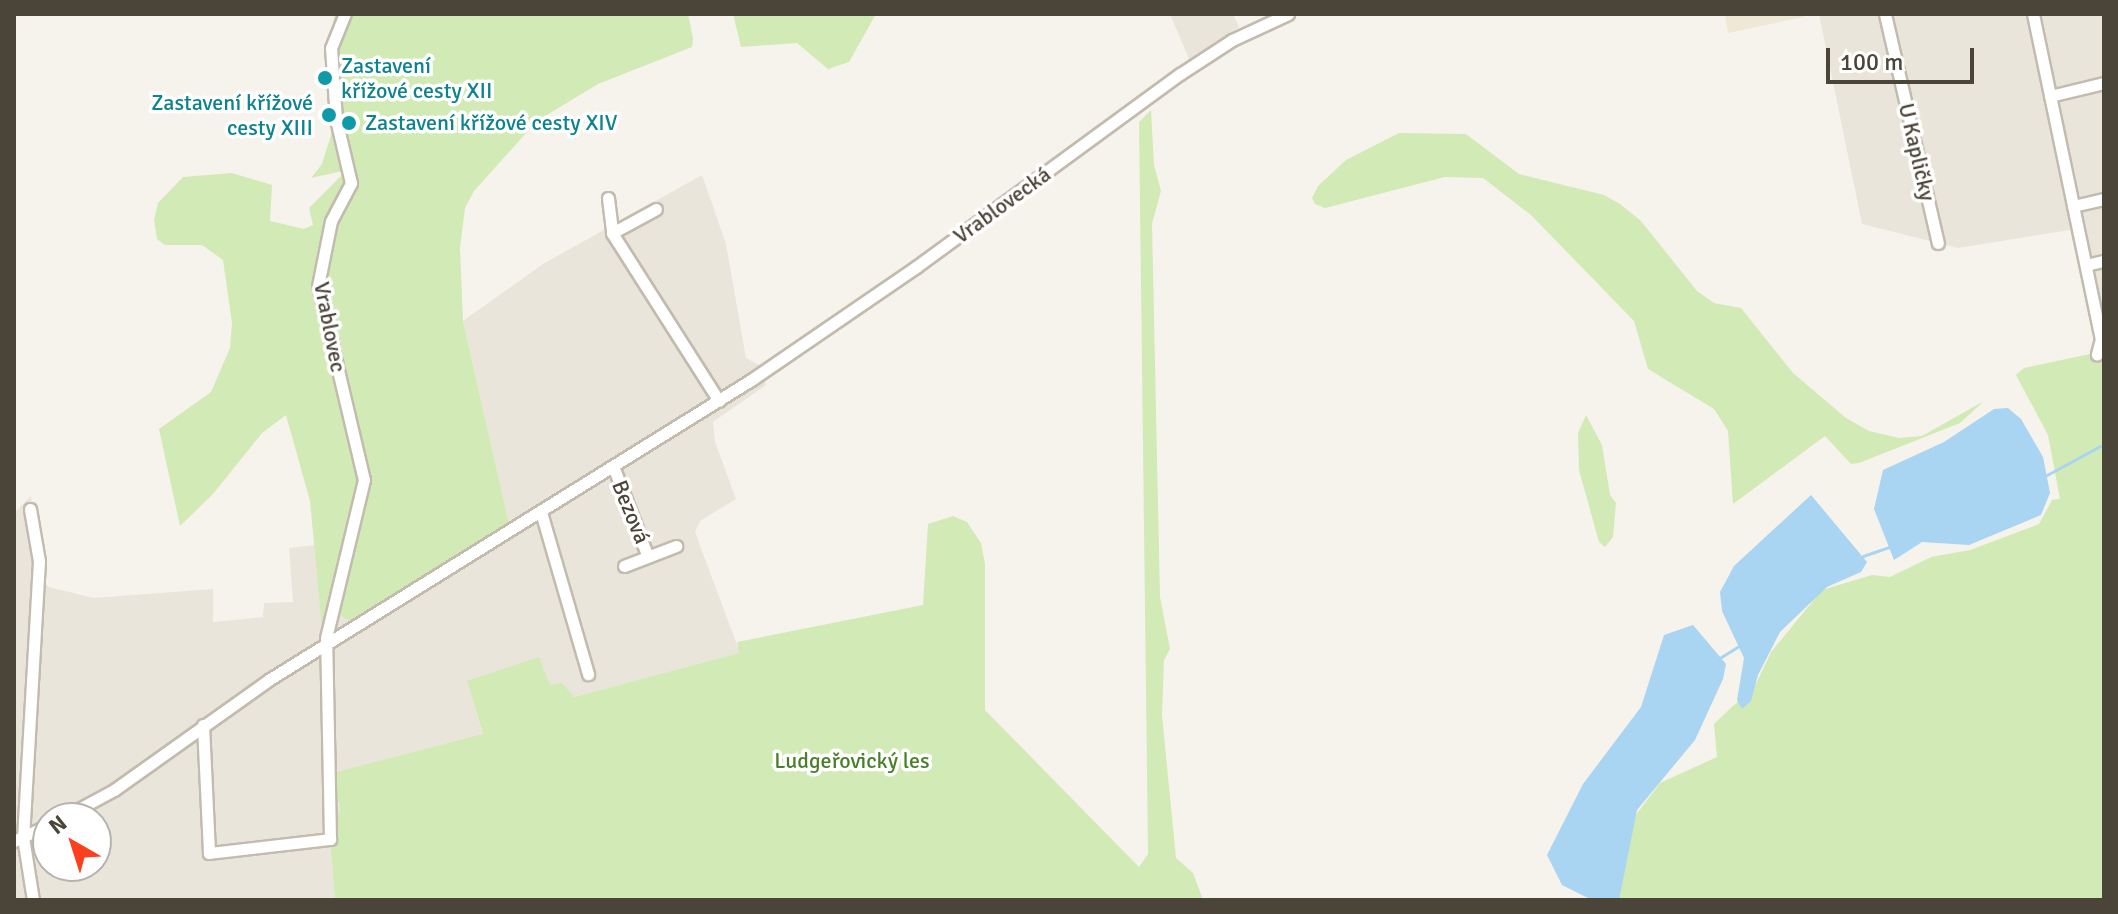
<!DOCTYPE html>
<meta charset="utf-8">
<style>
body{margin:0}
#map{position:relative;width:2118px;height:914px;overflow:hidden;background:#f6f3ec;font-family:Signika,sans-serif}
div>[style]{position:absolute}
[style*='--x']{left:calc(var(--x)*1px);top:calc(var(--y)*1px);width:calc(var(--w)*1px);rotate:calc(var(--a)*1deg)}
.residential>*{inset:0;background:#eae5da}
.education>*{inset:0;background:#efe8d6}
.green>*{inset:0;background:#d2eab5}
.water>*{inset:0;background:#a9d4f2}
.stream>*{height:3px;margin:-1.5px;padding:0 1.5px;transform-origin:1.5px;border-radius:1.5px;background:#a9d4f2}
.roads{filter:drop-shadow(2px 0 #c2bbae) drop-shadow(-2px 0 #c2bbae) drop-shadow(0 2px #c2bbae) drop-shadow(0 -2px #c2bbae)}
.street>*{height:11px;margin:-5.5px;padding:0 5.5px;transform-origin:5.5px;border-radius:5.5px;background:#fff}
.dots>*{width:22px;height:22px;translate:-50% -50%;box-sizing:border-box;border:4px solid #fff;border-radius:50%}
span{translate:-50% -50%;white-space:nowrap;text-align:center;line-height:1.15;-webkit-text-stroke:7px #fff;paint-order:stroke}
.culture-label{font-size:22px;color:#0d838f}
.left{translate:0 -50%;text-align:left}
.right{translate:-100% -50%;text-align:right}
.street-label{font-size:22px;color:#4b4439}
.park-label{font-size:22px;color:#4a7f2a}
.frame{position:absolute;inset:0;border:16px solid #4b4439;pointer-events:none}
.north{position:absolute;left:32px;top:802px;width:80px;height:80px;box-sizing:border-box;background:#fff;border:2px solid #b7b4b0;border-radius:50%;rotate:321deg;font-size:22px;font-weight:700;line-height:32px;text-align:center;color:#4b4439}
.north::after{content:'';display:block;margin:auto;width:28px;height:36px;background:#fc3f1d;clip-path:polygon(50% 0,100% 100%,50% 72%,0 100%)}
.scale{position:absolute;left:1826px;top:48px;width:148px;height:36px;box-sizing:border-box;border:4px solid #4b4439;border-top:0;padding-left:10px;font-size:24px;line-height:28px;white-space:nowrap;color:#4b4439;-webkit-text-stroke:6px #fff;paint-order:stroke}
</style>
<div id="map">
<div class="residential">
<i style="clip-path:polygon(1170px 14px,1233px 14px,1239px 27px,1189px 59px)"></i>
<i style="clip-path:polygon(1819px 14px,2104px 14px,2104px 351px,2098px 353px,2070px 230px,1958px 248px,1862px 224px)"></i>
<i style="clip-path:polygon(evenodd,702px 175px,726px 244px,746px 358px,759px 365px,766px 385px,713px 422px,715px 442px,736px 499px,700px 521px,695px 532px,740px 653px,574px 697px,550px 686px,467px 681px,483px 735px,433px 748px,337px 802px,340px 810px,330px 839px,335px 900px,14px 900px,14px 513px,31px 496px,43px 582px,49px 587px,94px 598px,213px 589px,213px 622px,263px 617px,264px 603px,293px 602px,289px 548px,316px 545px,323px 634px,330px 610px,509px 524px,463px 321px,543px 264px,702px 175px,48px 818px,96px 818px,96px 866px,48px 866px,48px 818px)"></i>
</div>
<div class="education">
<i style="clip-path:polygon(1725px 14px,1804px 14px,1804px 17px,1728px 33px)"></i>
</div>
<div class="green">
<i style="clip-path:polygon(335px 14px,688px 14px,693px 38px,692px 47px,598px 84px,537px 121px,474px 191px,465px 208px,460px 248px,463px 321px,509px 524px,351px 621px,330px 610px,323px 638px,310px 501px,286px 415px,262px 433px,213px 494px,180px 526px,159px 429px,211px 392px,230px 348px,232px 323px,223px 260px,202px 245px,165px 245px,157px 239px,154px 220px,158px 203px,183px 177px,232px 173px,272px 185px,270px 221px,304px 229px,313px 225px,309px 208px,347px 170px,311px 178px,322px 164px,332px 132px,326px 52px)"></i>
<i style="clip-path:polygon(733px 14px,876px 14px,849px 62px,828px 69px,797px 43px,741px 47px)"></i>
<i style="clip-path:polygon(1151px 110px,1154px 165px,1161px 191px,1152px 224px,1160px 597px,1170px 649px,1164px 660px,1162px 715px,1176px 858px,1193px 873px,1203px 900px,335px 900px,330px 839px,340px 810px,333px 773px,483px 734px,467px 681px,539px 657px,550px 685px,562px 683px,574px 697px,739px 653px,737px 642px,923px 605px,928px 524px,953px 516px,967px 522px,981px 543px,985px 564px,985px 710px,1139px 867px,1148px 854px,1139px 122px)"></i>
<i style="clip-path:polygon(1399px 133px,1466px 134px,1519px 174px,1604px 195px,1620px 204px,1641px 221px,1697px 291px,1714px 303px,1741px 308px,1793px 373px,1846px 418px,1869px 431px,1899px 438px,1922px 436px,1984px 401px,1960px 423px,1859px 463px,1851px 464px,1825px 436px,1733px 504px,1728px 431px,1714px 409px,1648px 369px,1634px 321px,1531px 215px,1483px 178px,1445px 177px,1325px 208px,1315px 204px,1312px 198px,1318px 186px,1346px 160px)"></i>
<i style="clip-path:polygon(2104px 351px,2104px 900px,1616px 900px,1635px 816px,1660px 783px,1717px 757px,1714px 724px,1756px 684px,1771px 652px,1822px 590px,1872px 575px,1890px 577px,1931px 557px,1970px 550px,2039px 524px,2052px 500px,2060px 499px,2048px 435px,2016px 375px,2024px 368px)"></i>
<i style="clip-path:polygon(1586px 415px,1602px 445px,1610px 495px,1616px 503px,1613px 537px,1605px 547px,1599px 542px,1579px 470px,1578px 433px)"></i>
</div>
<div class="water">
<i style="clip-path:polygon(2008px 408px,2021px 419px,2043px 457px,2050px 493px,2041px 515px,1969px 545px,1922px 542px,1894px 560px,1874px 509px,1883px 470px,1944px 442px,1994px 409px)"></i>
<i style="clip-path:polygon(1811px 495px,1867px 562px,1861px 572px,1827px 587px,1780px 632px,1758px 675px,1751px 701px,1742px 709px,1737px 700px,1744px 658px,1722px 611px,1720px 592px,1734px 566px)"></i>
<i style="clip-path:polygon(1693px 625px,1726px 664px,1723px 679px,1695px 740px,1637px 810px,1619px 900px,1592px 900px,1562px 885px,1547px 855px,1583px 784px,1641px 707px,1664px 635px)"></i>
</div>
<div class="stream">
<i style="--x:2045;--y:476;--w:67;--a:-28.5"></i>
<i style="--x:1863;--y:556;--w:28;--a:-19"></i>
<i style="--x:1718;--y:659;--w:28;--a:-32"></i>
</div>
<div class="roads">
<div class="street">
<i style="--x:1885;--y:14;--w:235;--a:77"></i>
<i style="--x:2033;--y:14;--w:332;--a:78.2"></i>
<i style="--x:2101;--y:339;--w:16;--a:105"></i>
<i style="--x:2050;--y:96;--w:56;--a:-13.5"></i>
<i style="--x:608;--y:198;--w:35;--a:83"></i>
<i style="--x:612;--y:233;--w:199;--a:57.5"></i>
<i style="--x:2073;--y:206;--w:32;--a:-13"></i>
<i style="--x:612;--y:233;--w:50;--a:-28.6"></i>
<i style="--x:2086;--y:265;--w:18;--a:-13"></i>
<i style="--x:613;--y:466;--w:97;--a:69"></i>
<i style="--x:30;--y:509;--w:53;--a:80.2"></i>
<i style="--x:39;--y:561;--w:276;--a:93.3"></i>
<i style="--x:23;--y:837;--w:64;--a:81"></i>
<i style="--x:541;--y:512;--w:169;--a:73.8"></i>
<i style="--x:624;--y:566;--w:56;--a:-21"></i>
<i style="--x:203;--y:725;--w:128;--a:87.3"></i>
<i style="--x:209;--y:853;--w:122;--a:-6.6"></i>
<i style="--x:330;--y:839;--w:201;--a:-91.1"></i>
<i style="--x:326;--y:638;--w:163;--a:-76.5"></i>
<i style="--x:364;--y:480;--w:199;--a:-103.3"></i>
<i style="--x:318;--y:286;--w:66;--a:-78.7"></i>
<i style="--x:331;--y:221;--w:43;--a:-62.2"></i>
<i style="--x:351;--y:183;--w:66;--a:-103.2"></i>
<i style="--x:336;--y:119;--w:71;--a:-94"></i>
<i style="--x:331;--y:48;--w:37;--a:-68"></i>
<i style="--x:62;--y:818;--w:59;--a:-28.3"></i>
<i style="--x:114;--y:790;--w:191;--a:-35.4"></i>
<i style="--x:270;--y:679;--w:566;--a:-31.87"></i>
<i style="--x:751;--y:380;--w:200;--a:-34.4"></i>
<i style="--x:916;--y:267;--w:327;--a:-36.2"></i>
<i style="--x:1180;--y:74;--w:62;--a:-33.2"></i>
<i style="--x:1232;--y:40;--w:62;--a:-24.9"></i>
<i style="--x:14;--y:841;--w:38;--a:-25"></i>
</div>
</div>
<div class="dots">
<i style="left:325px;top:78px;background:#0f9aa8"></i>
<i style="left:329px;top:115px;background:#0f9aa8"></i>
<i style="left:349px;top:123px;background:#0f9aa8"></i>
</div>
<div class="culture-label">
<span class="left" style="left:341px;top:78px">Zastavení<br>křížové cesty XII</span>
<span class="right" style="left:313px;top:115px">Zastavení křížové<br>cesty XIII</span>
<span class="left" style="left:365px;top:123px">Zastavení křížové cesty XIV</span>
</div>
<div class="street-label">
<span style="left:1917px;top:152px;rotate:77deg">U Kapličky</span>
<span style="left:1002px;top:205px;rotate:-36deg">Vrablovecká</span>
<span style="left:330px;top:327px;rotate:79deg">Vrablovec</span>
<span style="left:631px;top:512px;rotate:68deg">Bezová</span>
</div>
<div class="park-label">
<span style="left:852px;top:761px">Ludgeřovický les</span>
</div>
<div class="frame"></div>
<div class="north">N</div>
<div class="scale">100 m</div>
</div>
